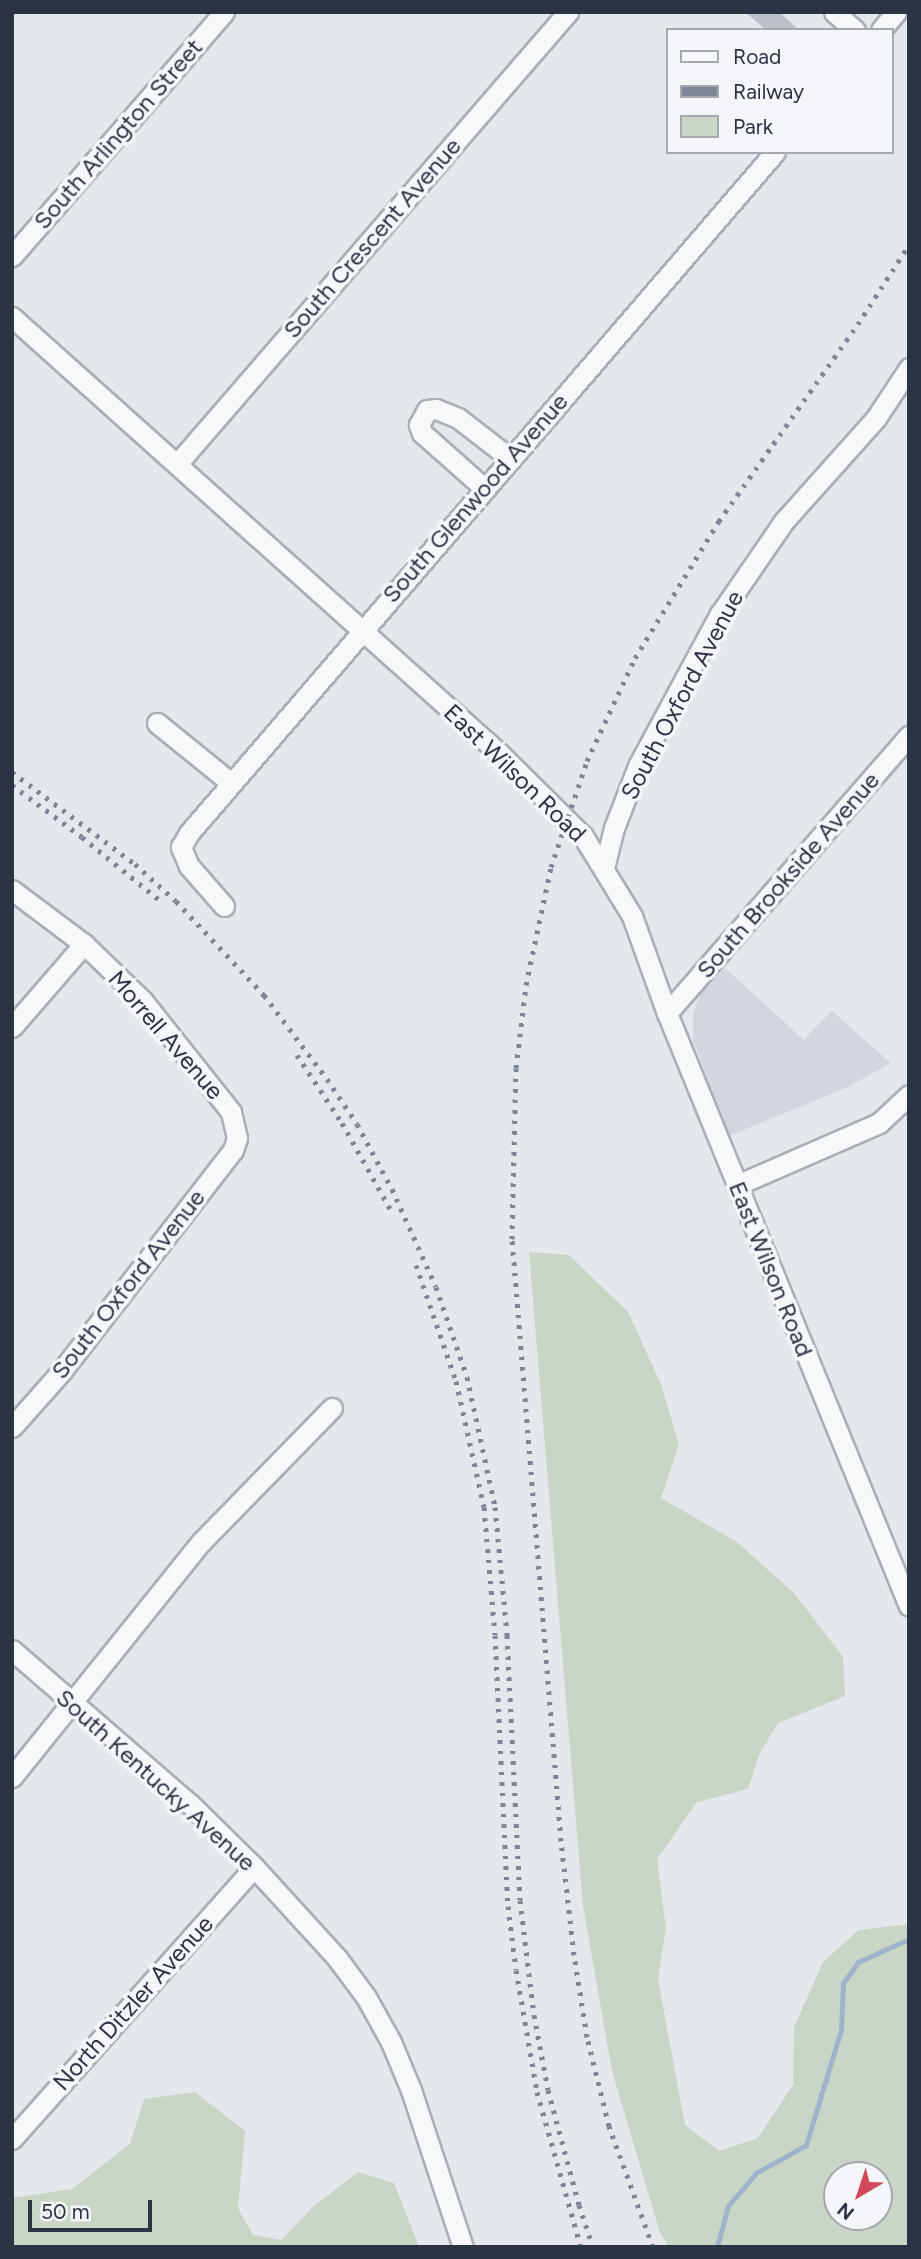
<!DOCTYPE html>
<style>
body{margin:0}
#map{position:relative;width:921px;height:2259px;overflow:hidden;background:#e4e7ec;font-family:Figtree,sans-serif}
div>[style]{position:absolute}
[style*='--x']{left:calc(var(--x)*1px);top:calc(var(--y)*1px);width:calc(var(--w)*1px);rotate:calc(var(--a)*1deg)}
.built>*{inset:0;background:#d2d6de}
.green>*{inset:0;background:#c9d6c5}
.stream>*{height:5px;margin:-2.5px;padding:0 2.5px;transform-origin:2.5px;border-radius:2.5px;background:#9fb4cc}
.building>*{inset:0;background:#bbc0ca}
.roads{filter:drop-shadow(2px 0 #a9aeb7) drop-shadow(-2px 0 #a9aeb7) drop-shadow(0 2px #a9aeb7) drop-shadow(0 -2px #a9aeb7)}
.minor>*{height:19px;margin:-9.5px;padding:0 9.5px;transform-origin:9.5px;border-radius:9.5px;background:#f7f8fa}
.rail>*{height:5px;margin-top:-2.5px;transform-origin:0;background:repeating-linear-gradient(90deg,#7d8696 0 3.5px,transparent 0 10.5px)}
span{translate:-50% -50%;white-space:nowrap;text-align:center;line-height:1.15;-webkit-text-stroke:7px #f4f6f9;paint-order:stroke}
.street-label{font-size:24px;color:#2b3445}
.frame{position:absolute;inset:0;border:14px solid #2b3445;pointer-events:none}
.legend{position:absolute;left:666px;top:28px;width:228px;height:126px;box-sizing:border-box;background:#f4f6f9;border:2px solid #a4a8b1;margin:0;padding:9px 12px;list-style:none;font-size:21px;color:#2b3445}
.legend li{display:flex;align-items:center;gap:14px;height:35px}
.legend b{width:35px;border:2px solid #a4a8b1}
.north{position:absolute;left:823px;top:2161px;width:70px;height:70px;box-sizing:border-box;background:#f4f6f9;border:2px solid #a4a8b1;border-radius:50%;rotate:219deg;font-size:19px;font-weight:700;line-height:28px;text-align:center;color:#2b3445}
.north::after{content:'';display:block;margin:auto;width:24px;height:32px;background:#d1495b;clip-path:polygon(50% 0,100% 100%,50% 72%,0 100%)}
.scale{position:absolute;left:28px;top:2200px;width:124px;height:32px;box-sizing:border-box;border:4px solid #2b3445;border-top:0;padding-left:9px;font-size:21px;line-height:24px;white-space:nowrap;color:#2b3445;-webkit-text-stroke:5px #f4f6f9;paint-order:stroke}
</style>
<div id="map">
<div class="built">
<i style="clip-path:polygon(725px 968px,804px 1040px,832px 1011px,891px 1063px,848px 1087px,729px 1136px,693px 1040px,693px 1014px,701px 993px)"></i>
</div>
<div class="green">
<i style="clip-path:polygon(evenodd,529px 1252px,569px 1255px,628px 1312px,661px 1384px,679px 1445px,661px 1498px,737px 1542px,795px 1594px,843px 1657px,845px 1696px,778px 1723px,759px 1755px,748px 1789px,697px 1802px,657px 1859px,666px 1928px,658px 1980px,685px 2125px,719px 2151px,758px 2138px,793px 2085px,794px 2027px,823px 1962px,859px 1930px,909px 1924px,909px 2247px,669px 2247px,660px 2233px,612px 2071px,583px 1906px,529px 1252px,837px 2175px,879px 2175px,879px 2217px,837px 2217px,837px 2175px)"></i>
<i style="clip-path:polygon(195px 2092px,245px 2131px,238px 2208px,253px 2235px,281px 2240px,314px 2206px,358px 2172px,394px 2183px,419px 2247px,12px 2247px,12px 2198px,72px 2189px,130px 2144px,144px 2099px)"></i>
</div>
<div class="stream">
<i style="--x:717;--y:2247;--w:42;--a:-75"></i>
<i style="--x:728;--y:2206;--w:43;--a:-49.7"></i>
<i style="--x:756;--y:2173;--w:57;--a:-29.2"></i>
<i style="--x:806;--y:2145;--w:120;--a:-73.1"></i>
<i style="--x:841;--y:2030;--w:47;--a:-87.6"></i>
<i style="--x:843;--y:1983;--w:26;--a:-54"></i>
<i style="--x:858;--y:1962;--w:56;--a:-24.3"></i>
</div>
<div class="building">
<i style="clip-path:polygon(745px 12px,779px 12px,799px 30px,766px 30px)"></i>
</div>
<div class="roads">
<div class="minor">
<i style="--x:834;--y:12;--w:28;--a:41"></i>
<i style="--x:881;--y:30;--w:23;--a:-50"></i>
<i style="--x:12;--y:256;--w:323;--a:-49"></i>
<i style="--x:12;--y:317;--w:654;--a:41.84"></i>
<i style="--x:499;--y:753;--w:118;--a:44.7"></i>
<i style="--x:583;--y:836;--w:94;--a:58.5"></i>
<i style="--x:632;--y:916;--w:103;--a:70.2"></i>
<i style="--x:667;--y:1013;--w:640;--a:67.8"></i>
<i style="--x:177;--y:464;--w:598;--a:-49.14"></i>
<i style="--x:484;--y:488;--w:83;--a:-138.4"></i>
<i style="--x:422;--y:433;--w:9;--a:-111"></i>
<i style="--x:419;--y:425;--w:17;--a:-62"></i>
<i style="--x:427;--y:410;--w:9;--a:-6"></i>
<i style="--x:436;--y:409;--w:24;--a:22"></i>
<i style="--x:458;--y:418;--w:66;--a:37.6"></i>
<i style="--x:157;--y:723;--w:95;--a:39"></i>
<i style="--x:604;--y:868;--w:41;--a:-76"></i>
<i style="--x:614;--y:828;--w:66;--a:-68.8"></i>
<i style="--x:638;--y:766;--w:173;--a:-61.7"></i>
<i style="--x:720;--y:614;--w:113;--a:-55.5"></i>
<i style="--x:784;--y:521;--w:138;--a:-48.2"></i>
<i style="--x:876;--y:418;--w:60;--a:-56.6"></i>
<i style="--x:12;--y:890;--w:90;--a:36.9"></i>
<i style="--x:84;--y:944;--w:81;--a:44"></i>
<i style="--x:142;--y:1000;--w:143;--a:51.5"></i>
<i style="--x:231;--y:1112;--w:27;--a:77"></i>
<i style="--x:237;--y:1138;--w:13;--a:108"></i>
<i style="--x:233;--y:1150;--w:282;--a:127.8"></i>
<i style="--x:60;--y:1373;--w:72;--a:131.6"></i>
<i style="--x:224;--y:906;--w:53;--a:-131.2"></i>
<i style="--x:189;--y:866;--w:21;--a:-113"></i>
<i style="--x:181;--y:847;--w:16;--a:-60"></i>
<i style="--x:189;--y:833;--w:898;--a:-49.29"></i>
<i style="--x:667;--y:1013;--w:368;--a:-48.9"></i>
<i style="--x:12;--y:1027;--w:110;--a:-49.1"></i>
<i style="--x:737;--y:1185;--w:155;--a:-23.6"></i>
<i style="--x:879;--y:1123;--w:41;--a:-43"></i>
<i style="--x:12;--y:1650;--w:235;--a:40.9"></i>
<i style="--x:190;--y:1804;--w:90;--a:44.5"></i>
<i style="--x:254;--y:1867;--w:123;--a:47.6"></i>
<i style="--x:337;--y:1958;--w:49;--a:53.4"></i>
<i style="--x:366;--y:1997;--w:51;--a:60.9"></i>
<i style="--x:391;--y:2042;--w:52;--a:67.4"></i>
<i style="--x:411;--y:2090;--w:165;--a:71.7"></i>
<i style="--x:12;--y:1777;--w:303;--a:-51.2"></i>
<i style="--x:202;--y:1541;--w:186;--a:-45.7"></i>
<i style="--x:12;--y:2139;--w:364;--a:-48.3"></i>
</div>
</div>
<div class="rail">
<i style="--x:12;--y:772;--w:154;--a:36.8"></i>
<i style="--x:135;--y:864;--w:55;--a:42.1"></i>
<i style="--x:176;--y:901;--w:129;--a:46.9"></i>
<i style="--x:264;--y:995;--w:105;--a:53.1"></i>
<i style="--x:327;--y:1079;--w:54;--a:56.3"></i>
<i style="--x:357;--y:1124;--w:74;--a:61.7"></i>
<i style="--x:392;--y:1189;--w:107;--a:65.8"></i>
<i style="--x:436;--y:1287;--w:95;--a:71"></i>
<i style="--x:467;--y:1377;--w:133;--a:77.8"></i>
<i style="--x:495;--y:1507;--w:129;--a:84.6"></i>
<i style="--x:507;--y:1635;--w:265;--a:87.2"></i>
<i style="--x:520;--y:1900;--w:116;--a:83.1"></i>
<i style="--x:534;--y:2015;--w:76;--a:79.4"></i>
<i style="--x:548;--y:2090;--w:119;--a:74.9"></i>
<i style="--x:579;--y:2205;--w:44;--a:71.6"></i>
<i style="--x:12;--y:785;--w:87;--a:36.6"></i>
<i style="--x:82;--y:837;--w:104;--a:39.2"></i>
<i style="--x:297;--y:1055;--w:82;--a:56.5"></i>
<i style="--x:342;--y:1123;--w:104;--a:60.7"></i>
<i style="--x:416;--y:1265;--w:123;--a:71"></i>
<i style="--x:456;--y:1381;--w:129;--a:77.5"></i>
<i style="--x:484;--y:1507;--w:128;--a:85.1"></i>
<i style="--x:495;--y:1635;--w:271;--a:87.3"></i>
<i style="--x:508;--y:1906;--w:64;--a:82.9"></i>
<i style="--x:516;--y:1970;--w:124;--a:80.2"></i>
<i style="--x:537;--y:2092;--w:161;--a:74.2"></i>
<i style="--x:653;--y:2247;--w:129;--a:-110"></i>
<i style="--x:609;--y:2126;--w:92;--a:-103.9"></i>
<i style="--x:587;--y:2037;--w:83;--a:-99"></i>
<i style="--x:574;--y:1955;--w:115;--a:-96.5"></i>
<i style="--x:561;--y:1841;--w:604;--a:-94.65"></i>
<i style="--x:512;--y:1239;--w:171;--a:-88.7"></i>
<i style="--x:516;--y:1068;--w:84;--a:-83.1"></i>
<i style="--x:526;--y:985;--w:121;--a:-78"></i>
<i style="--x:551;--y:867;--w:112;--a:-71.2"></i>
<i style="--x:587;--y:761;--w:114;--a:-65"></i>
<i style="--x:635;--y:658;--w:161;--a:-58.5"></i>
<i style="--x:719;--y:521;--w:241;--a:-54.8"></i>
<i style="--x:858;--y:324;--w:94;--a:-57.2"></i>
</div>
<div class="street-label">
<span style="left:118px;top:134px;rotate:-49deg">South Arlington Street</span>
<span style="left:372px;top:238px;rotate:-49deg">South Crescent Avenue</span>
<span style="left:475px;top:498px;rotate:-49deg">South Glenwood Avenue</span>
<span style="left:682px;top:695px;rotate:-62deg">South Oxford Avenue</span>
<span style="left:515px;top:773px;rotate:44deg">East Wilson Road</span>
<span style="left:788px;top:875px;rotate:-49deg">South Brookside Avenue</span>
<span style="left:166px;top:1035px;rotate:49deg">Morrell Avenue</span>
<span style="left:771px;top:1269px;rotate:68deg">East Wilson Road</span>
<span style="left:128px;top:1284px;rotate:-52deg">South Oxford Avenue</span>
<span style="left:156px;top:1780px;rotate:42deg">South Kentucky Avenue</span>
<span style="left:133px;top:2003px;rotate:-48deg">North Ditzler Avenue</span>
</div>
<div class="frame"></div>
<ul class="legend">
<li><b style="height:9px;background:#f7f8fa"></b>Road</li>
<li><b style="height:9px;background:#7d8696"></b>Railway</li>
<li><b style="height:19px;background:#c9d6c5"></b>Park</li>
</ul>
<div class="north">N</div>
<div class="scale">50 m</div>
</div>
